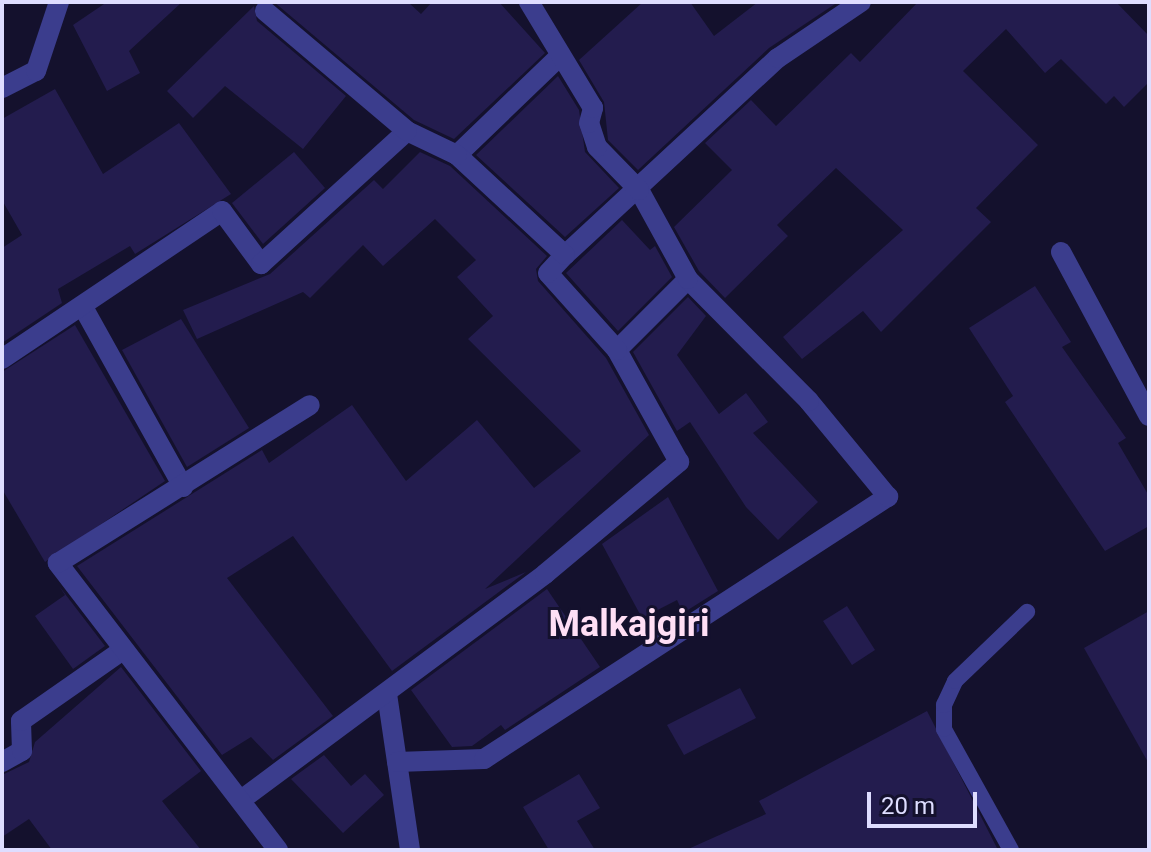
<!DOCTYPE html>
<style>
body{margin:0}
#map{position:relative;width:1151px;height:852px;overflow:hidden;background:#14112d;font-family:Roboto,sans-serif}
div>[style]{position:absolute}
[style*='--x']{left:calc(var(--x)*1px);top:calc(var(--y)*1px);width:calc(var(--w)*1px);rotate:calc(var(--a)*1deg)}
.building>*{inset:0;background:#231c4e}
.service>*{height:16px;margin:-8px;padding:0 8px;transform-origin:8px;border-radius:8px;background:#3b3d8d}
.minor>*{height:20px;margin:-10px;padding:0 10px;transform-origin:10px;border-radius:10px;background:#3b3d8d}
span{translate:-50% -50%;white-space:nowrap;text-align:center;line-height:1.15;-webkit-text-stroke:6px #14112d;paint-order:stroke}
.district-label{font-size:36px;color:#ffdff5;font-weight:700}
.frame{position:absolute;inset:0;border:4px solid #deddff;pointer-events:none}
.scale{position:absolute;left:867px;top:792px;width:110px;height:36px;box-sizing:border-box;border:4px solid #deddff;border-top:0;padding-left:10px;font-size:24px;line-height:28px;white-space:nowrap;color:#deddff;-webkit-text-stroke:6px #14112d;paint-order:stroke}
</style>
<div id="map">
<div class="building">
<i style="clip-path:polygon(107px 2px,182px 2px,129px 51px,140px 73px,107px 91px,73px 25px)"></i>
<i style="clip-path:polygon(274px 2px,408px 2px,421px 14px,432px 2px,499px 2px,545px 53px,454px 139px,414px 120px)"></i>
<i style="clip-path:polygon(643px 2px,690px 2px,714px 36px,758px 2px,838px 2px,769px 48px,638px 170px,608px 140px,604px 102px,579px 60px)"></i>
<i style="clip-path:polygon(918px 2px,1116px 2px,1149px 36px,1149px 82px,1124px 107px,1114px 96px,1106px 104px,1061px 59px,1045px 73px,1006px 29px,963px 71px,1038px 145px,976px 208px,991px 222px,881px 332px,863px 311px,802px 359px,783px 337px,903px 230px,836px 168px,777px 225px,788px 236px,725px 298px,699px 271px,674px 227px,732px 170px,705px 143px,751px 100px,776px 126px,851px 53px,860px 62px)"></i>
<i style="clip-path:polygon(254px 6px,257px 21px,346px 96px,303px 149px,225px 86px,193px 118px,167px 91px)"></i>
<i style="clip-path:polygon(558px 76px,579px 110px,585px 152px,619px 188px,565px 237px,476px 155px)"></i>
<i style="clip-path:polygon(55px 89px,103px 174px,179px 123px,231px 194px,135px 254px,130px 246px,58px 289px,62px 303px,2px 343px,2px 248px,22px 235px,2px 200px,2px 119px)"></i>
<i style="clip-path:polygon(294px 152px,325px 188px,263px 244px,232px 203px)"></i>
<i style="clip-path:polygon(420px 152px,450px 166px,547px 256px,536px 269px,538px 281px,606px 358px,649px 435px,485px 589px,526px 572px,392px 671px,293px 536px,227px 578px,333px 716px,273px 760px,251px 737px,222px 755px,77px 566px,262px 450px,269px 463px,352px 405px,406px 481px,477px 420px,534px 488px,581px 451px,468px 339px,493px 316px,457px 277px,476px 260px,435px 219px,383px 266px,363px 245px,310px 298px,303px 292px,197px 339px,183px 310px,270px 274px,374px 180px,383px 189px)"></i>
<i style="clip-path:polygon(622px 220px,650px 250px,655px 246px,672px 277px,618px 331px,566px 273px)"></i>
<i style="clip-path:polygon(1035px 286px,1071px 342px,1062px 347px,1126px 438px,1118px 443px,1149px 496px,1149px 526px,1105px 551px,1005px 402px,1013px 396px,969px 328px)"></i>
<i style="clip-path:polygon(688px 297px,706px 316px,677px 355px,719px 414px,746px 393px,768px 422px,753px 433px,818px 502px,778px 540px,746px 507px,690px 422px,677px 431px,633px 352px)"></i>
<i style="clip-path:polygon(181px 319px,249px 428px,187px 467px,122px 350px)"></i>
<i style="clip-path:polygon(75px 325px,165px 481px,45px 562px,2px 489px,2px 372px)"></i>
<i style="clip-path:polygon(668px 497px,718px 591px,683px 613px,677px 600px,642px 618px,602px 544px)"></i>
<i style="clip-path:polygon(59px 586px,105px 646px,73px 669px,35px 616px,65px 595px)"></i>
<i style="clip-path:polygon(547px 589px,600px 667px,505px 730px,501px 725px,472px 746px,452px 747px,411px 690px)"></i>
<i style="clip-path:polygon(847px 606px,875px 650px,852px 665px,823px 621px)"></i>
<i style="clip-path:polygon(1149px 611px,1149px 764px,1084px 648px)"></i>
<i style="clip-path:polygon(121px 667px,201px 771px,162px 801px,201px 850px,52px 850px,29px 819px,2px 837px,2px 775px,29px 762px,35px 742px)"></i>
<i style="clip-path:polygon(740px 688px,756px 718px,684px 755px,667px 725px)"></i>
<i style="clip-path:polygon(927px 711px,998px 850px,686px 850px,766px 814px,759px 801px)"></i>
<i style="clip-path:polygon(324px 755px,351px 786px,365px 774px,384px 795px,343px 833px,291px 779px)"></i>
<i style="clip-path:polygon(579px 774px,600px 808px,577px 821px,595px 850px,549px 850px,523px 807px)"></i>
</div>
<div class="service">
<i style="--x:1011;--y:850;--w:138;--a:-119"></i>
<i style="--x:944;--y:729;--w:24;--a:-90"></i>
<i style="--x:944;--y:705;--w:26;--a:-65"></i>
<i style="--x:955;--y:681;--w:100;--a:-43.8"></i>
</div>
<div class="minor">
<i style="--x:2;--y:88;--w:38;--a:-27"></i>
<i style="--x:36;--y:71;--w:73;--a:-71.6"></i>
<i style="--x:457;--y:155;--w:141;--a:-43.9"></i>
<i style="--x:1061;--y:252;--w:186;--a:61.8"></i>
<i style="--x:565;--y:255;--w:290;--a:-42.8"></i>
<i style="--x:778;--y:58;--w:100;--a:-34"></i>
<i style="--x:83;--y:307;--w:206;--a:60.9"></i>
<i style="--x:617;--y:350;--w:100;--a:-45"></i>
<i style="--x:2;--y:359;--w:265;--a:-33.9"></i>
<i style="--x:222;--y:211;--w:66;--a:53.7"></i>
<i style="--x:261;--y:264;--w:197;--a:-42.3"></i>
<i style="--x:387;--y:694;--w:158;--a:81.6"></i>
<i style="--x:2;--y:762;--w:23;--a:-29"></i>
<i style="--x:22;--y:751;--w:30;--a:-92"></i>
<i style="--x:21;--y:721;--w:121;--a:-34.9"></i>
<i style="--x:397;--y:762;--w:87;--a:-2"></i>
<i style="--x:484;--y:759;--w:482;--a:-33"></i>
<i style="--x:888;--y:497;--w:124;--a:-129.5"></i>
<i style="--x:809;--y:401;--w:172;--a:-134.8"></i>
<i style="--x:688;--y:279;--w:102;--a:-118.8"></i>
<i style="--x:639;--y:190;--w:60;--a:-134.3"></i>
<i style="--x:597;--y:147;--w:25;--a:-108"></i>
<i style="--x:589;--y:123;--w:16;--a:-75"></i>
<i style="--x:593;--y:108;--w:124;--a:-121.1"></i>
<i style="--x:241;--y:800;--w:379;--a:-36.6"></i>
<i style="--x:545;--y:574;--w:175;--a:-39.9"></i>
<i style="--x:679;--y:462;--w:128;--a:-119"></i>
<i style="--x:617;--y:350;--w:103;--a:-131.9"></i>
<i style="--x:548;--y:273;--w:25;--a:-47"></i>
<i style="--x:565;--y:255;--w:147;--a:-137.2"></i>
<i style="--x:457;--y:155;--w:55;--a:-154.4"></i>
<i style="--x:407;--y:131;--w:186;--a:-139.8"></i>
<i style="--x:278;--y:850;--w:362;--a:-127.5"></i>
<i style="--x:58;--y:563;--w:297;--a:-32.1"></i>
</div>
<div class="district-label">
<span style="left:629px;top:625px">Malkajgiri</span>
</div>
<div class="frame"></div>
<div class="scale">20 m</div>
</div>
